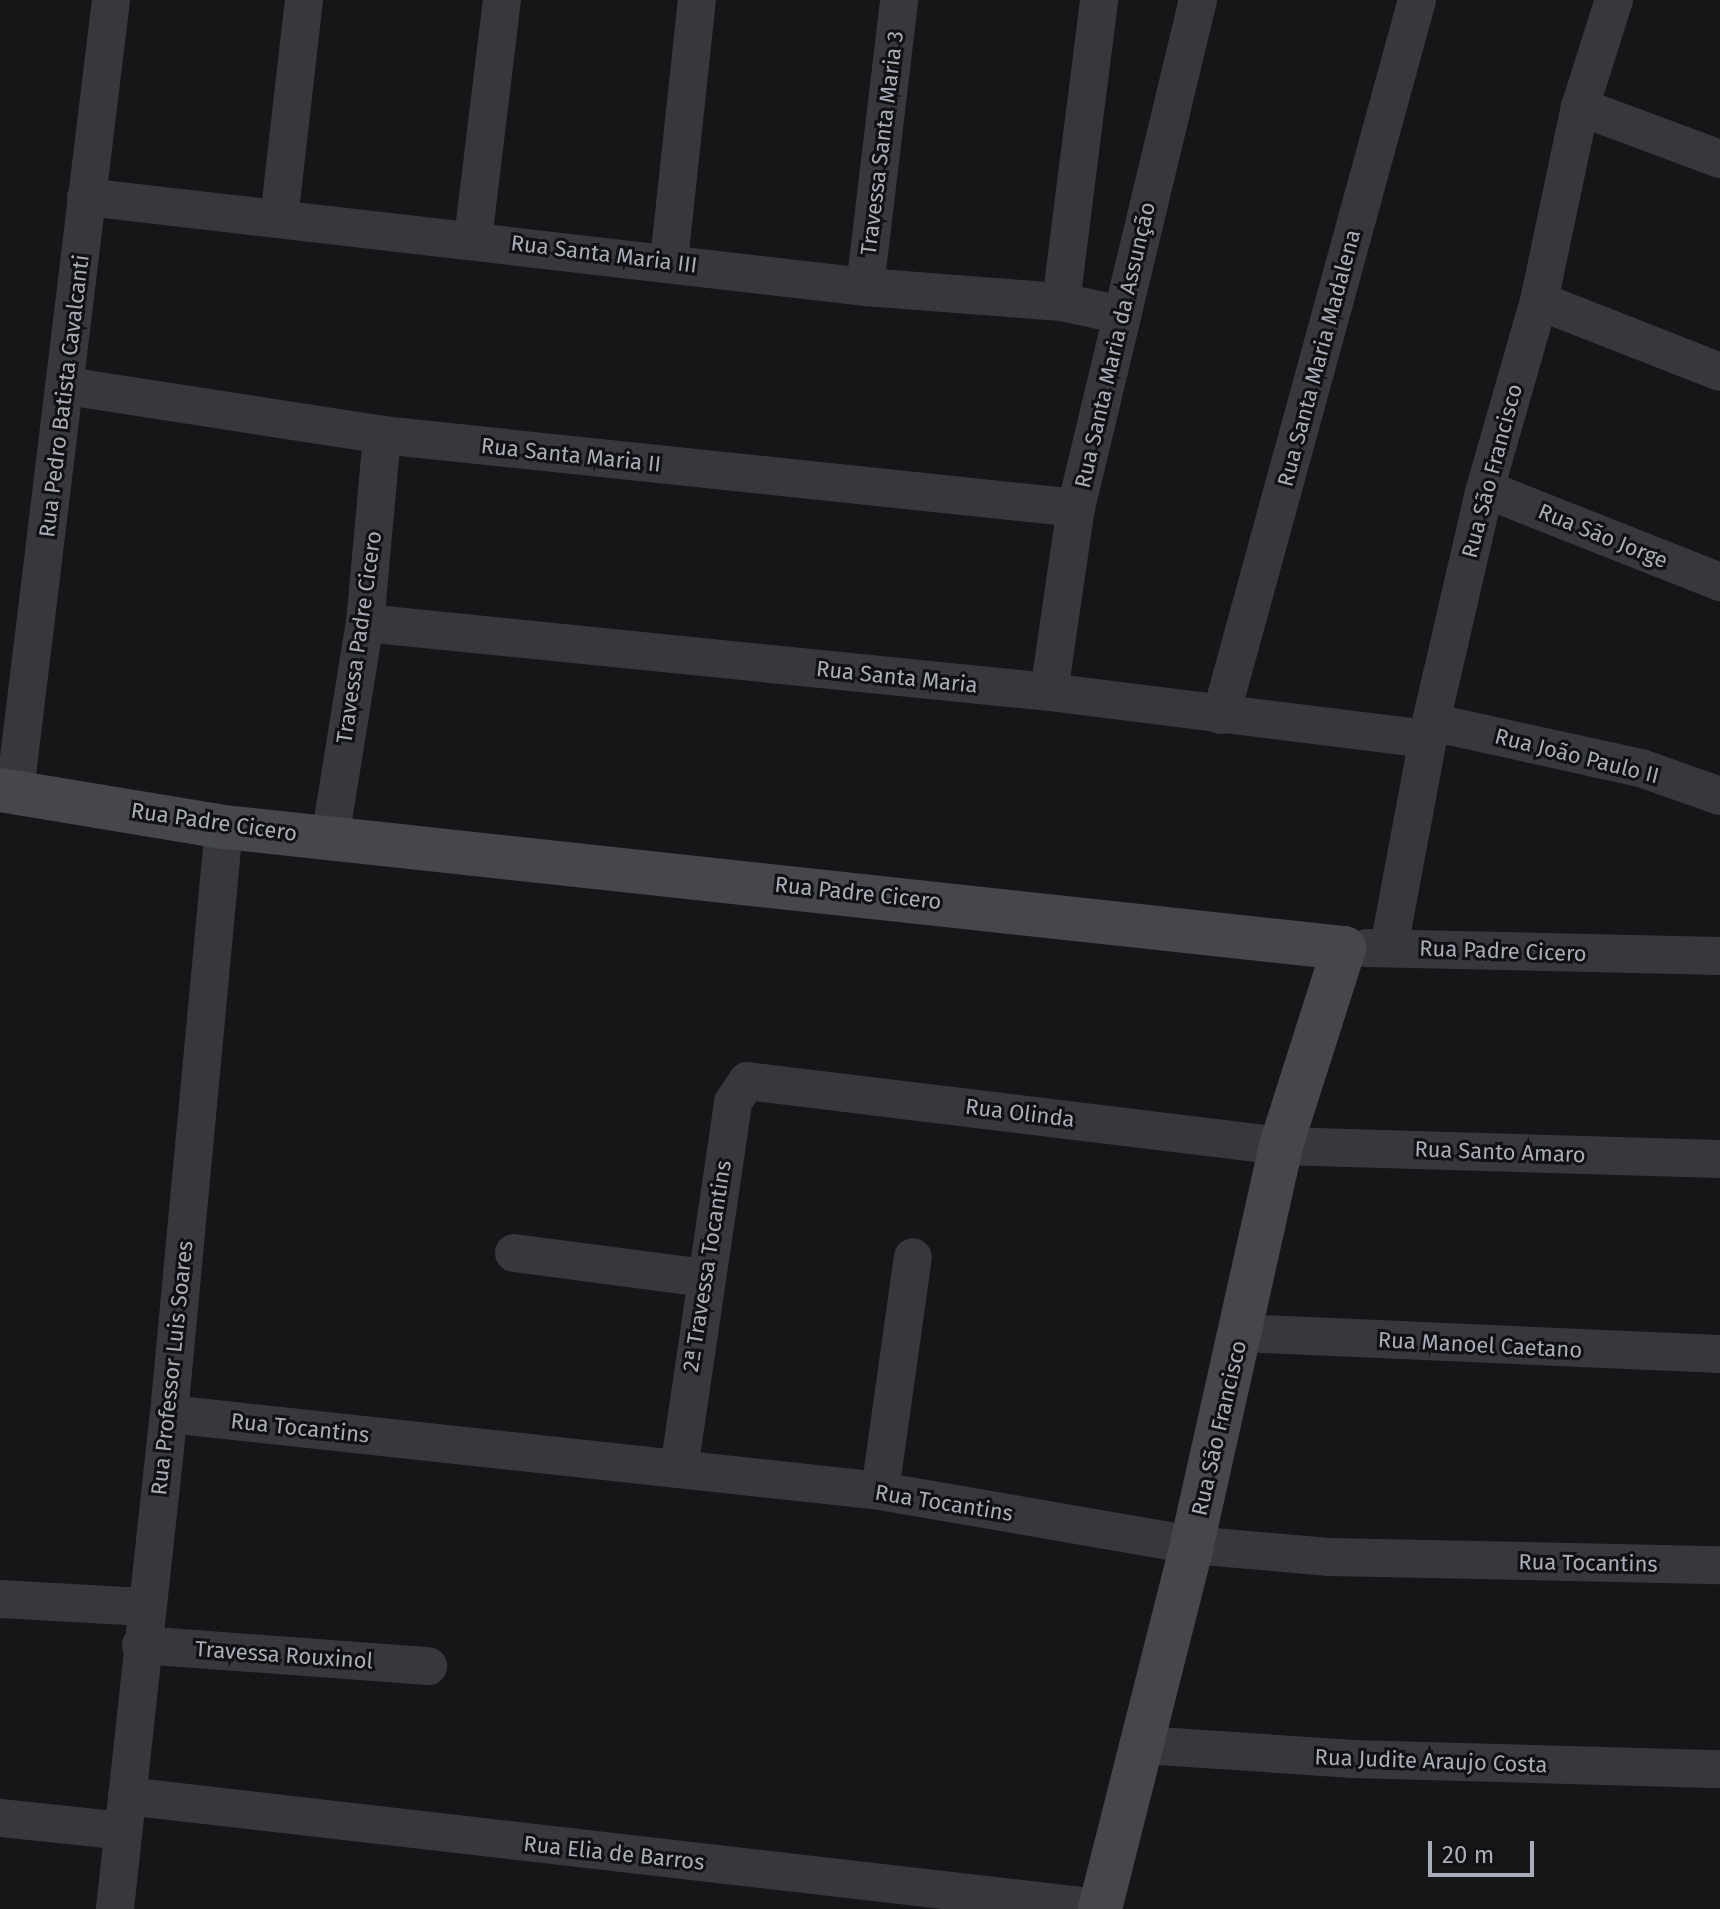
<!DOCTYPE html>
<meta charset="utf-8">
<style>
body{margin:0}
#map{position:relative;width:1720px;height:1909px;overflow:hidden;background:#161618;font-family:"Fira Sans",sans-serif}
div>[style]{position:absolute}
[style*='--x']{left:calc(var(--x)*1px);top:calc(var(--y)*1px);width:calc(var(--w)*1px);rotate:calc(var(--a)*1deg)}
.street>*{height:38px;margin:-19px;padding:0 19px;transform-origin:19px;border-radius:19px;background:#37383d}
.secondary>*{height:44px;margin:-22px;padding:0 22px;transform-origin:22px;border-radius:22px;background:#45474d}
span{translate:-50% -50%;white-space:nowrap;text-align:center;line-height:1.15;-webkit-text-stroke:6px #111113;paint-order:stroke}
.street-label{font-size:22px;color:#a8adb8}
.scale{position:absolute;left:1428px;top:1841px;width:106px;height:36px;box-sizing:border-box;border:4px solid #a8adb8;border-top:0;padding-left:10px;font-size:24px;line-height:28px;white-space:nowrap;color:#a8adb8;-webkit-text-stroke:6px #111113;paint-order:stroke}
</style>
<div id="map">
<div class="street">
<i style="--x:1580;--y:107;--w:149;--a:20.4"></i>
<i style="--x:86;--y:197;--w:784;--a:6.59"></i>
<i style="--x:865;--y:287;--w:197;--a:4.4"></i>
<i style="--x:1061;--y:302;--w:62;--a:12"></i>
<i style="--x:279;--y:219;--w:220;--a:-83.5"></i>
<i style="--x:473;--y:239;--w:241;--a:-83.1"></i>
<i style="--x:669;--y:261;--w:262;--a:-83.9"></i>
<i style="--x:865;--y:287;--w:289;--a:-83.2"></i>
<i style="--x:1539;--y:301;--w:194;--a:21.4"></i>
<i style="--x:1061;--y:302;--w:304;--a:-82.8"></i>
<i style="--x:67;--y:386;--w:319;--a:8.8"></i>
<i style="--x:382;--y:435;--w:698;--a:6"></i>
<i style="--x:1485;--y:489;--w:253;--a:21.6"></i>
<i style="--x:365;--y:623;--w:687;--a:5.76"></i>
<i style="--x:1049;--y:692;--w:382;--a:7.1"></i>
<i style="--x:1049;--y:692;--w:186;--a:-81.7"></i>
<i style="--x:1076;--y:508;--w:522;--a:-76.5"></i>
<i style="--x:1221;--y:715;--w:741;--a:-74.67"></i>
<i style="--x:1431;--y:722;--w:215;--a:12.4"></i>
<i style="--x:1641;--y:768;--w:84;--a:19.5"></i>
<i style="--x:15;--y:791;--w:797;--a:-83.08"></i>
<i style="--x:330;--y:838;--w:218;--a:-80.8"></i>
<i style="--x:365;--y:623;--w:189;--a:-84.8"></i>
<i style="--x:1389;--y:947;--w:229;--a:-79.4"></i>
<i style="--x:1431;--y:722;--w:239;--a:-77"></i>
<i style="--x:1485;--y:489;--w:196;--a:-74"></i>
<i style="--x:1539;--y:301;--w:198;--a:-78.1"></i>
<i style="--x:1580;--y:107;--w:112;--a:-72.4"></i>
<i style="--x:1367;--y:948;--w:353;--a:1.3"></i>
<i style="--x:514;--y:1253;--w:193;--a:7.5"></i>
<i style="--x:1240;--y:1333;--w:480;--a:2.5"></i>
<i style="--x:169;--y:1414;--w:715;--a:6.18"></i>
<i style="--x:880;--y:1491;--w:317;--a:9.8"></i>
<i style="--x:1192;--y:1545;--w:139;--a:5"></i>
<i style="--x:1330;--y:1557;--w:390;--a:1.2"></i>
<i style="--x:679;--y:1469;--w:371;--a:-81.6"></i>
<i style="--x:733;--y:1102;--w:25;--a:-56"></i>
<i style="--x:747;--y:1081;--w:538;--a:6.94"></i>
<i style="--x:1281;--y:1146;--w:439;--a:1.7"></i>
<i style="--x:880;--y:1491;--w:236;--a:-82"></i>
<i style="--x:0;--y:1599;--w:144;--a:3.2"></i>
<i style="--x:141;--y:1645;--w:288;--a:4.2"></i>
<i style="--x:1143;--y:1745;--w:210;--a:3.8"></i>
<i style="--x:1353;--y:1759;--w:367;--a:1.6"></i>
<i style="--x:127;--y:1796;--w:979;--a:6.57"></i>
<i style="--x:0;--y:1818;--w:124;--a:6"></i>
<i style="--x:115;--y:1909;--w:498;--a:-83.8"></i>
<i style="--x:169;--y:1414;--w:590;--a:-84.65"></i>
</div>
<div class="secondary">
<i style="--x:0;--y:790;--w:227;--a:9.4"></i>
<i style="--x:224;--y:827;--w:1127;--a:6.17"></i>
<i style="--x:1344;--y:948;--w:208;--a:107.7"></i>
<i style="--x:1281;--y:1146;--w:409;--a:102.6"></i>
<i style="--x:1192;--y:1545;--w:375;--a:104.2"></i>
</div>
<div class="street-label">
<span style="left:882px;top:143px;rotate:-83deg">Travessa Santa Maria 3</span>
<span style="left:604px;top:254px;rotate:7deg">Rua Santa Maria III</span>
<span style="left:1115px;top:345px;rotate:-77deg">Rua Santa Maria da Assunção</span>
<span style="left:1319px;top:358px;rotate:-75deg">Rua Santa Maria Madalena</span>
<span style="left:64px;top:396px;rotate:-83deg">Rua Pedro Batista Cavalcanti</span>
<span style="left:571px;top:455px;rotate:6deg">Rua Santa Maria II</span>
<span style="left:1492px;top:471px;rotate:-75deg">Rua São Francisco</span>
<span style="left:1603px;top:536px;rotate:22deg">Rua São Jorge</span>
<span style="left:359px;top:637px;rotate:-82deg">Travessa Padre Cicero</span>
<span style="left:897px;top:677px;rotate:6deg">Rua Santa Maria</span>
<span style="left:1577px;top:756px;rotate:14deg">Rua João Paulo II</span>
<span style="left:214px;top:822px;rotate:8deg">Rua Padre Cicero</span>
<span style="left:858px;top:893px;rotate:6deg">Rua Padre Cicero</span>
<span style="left:1503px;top:951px;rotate:2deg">Rua Padre Cicero</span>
<span style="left:1020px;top:1113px;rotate:7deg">Rua Olinda</span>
<span style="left:1500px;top:1152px;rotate:2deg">Rua Santo Amaro</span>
<span style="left:707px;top:1266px;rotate:-81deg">2ª Travessa Tocantins</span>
<span style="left:1480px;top:1345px;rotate:3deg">Rua Manoel Caetano</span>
<span style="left:172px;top:1368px;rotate:-84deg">Rua Professor Luis Soares</span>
<span style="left:300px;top:1428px;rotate:6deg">Rua Tocantins</span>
<span style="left:1219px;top:1428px;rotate:-77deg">Rua São Francisco</span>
<span style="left:944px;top:1503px;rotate:9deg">Rua Tocantins</span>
<span style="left:1588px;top:1563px;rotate:1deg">Rua Tocantins</span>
<span style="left:284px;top:1655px;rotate:4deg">Travessa Rouxinol</span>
<span style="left:1431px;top:1761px;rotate:2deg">Rua Judite Araujo Costa</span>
<span style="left:614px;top:1853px;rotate:6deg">Rua Elia de Barros</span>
</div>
<div class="scale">20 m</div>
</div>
